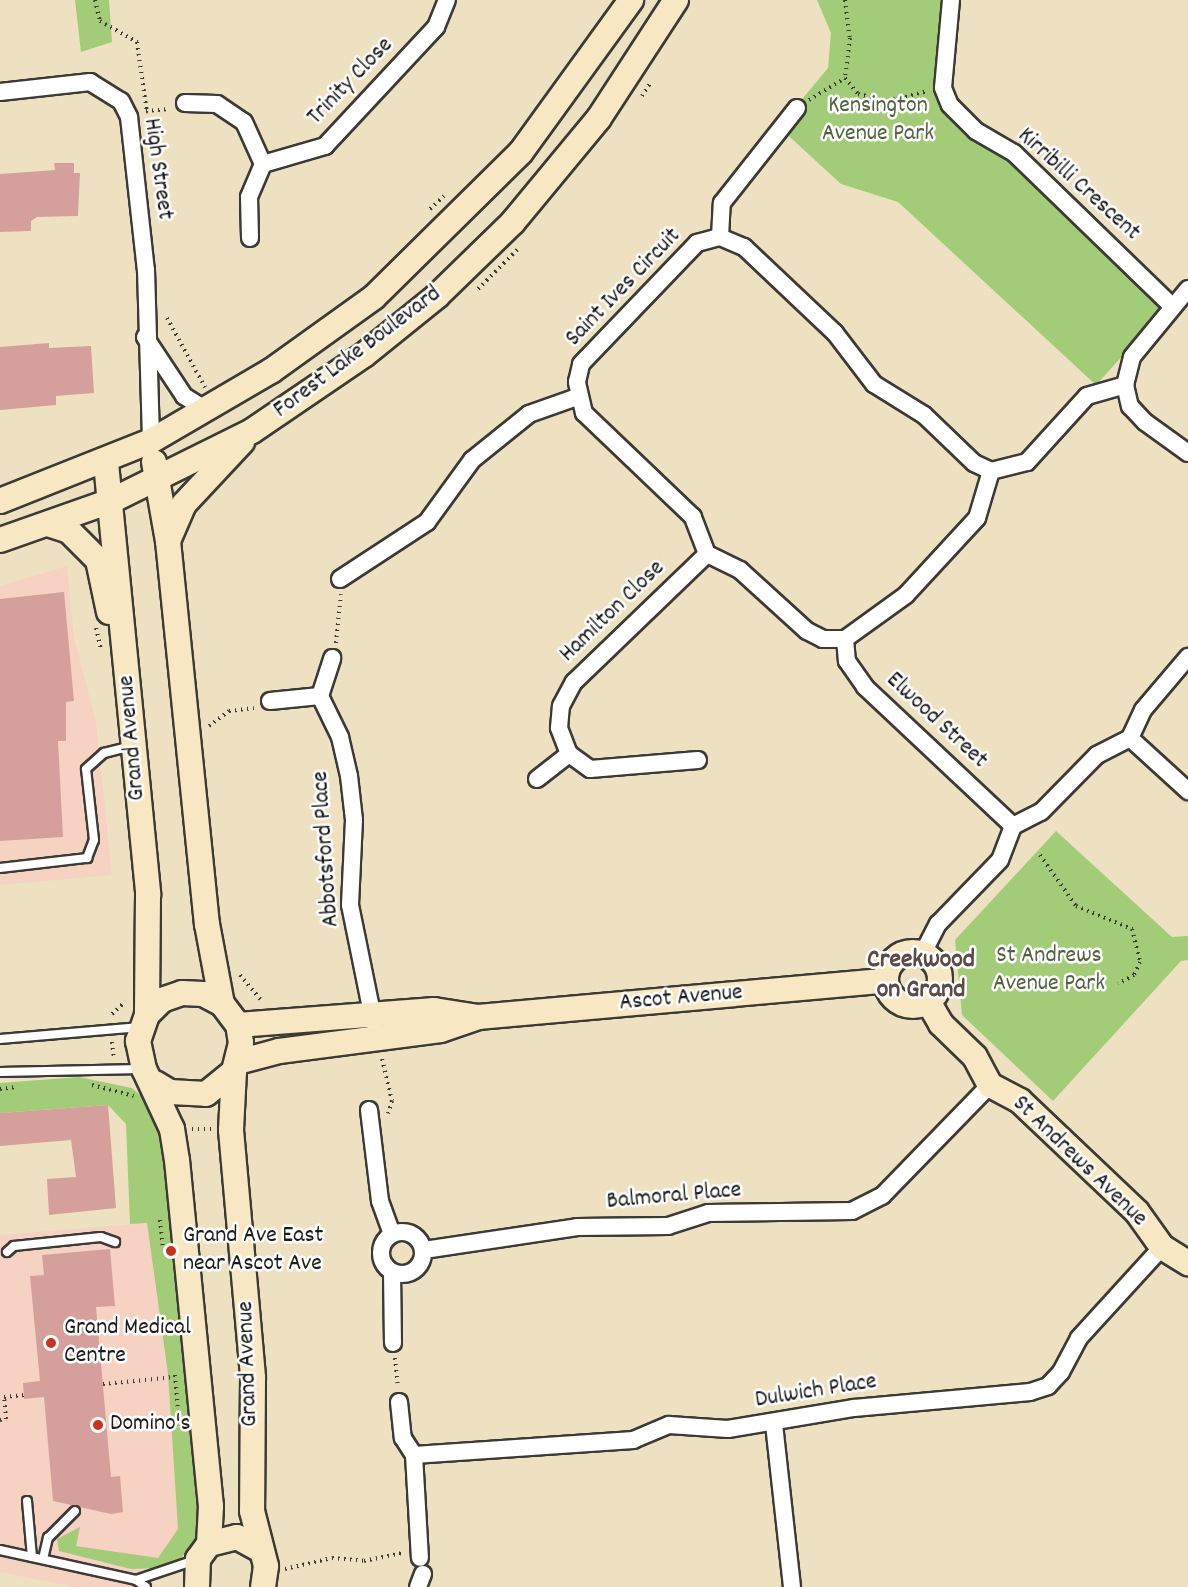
<!DOCTYPE html>
<style>
body{margin:0}
#map{position:relative;width:1188px;height:1587px;overflow:hidden;background:#eee1c2;font-family:Dekko,sans-serif}
div>[style]{position:absolute}
[style*='--x']{left:calc(var(--x)*1px);top:calc(var(--y)*1px);width:calc(var(--w)*1px);rotate:calc(var(--a)*1deg)}
.built>*{inset:0;background:#f6d2c3}
.green>*{inset:0;background:#a2cc78}
.building>*{inset:0;background:#d5a09b}
.path>*{height:4px;margin-top:-2px;transform-origin:0;background:repeating-linear-gradient(90deg,#3c3a35 0 1.5px,transparent 0 6px)}
.roads{filter:drop-shadow(2px 0 #3c3a35) drop-shadow(-2px 0 #3c3a35) drop-shadow(0 2px #3c3a35) drop-shadow(0 -2px #3c3a35)}
.lane>*{height:8px;margin:-4px;padding:0 4px;transform-origin:4px;border-radius:4px;background:#fff}
.street>*{height:16px;margin:-8px;padding:0 8px;transform-origin:8px;border-radius:8px;background:#fff}
.street>.ring{margin:-8px;padding:0;box-sizing:content-box;background:none;border:16px solid #fff;border-radius:50%}
.secondary>*{height:24px;margin:-12px;padding:0 12px;transform-origin:12px;border-radius:12px;background:#f7e8c3}
.secondary>.ring{margin:-12px;padding:0;box-sizing:content-box;background:none;border:24px solid #f7e8c3;border-radius:50%}
.dots>*{width:16px;height:16px;translate:-50% -50%;box-sizing:border-box;border:3px solid #fff;border-radius:50%}
span{translate:-50% -50%;white-space:nowrap;text-align:center;line-height:1.15;-webkit-text-stroke:5px #fff;paint-order:stroke}
.street-label{font-size:24px;color:#1c1c1c}
.park-label{font-size:24px;color:#526241}
.poi-label{font-size:24px;color:#1c1c1c}
.left{translate:0 -50%;text-align:left}
.neighbourhood-label{font-size:26px;color:#5d4a48;font-weight:700}
</style>
<div id="map">
<div class="built">
<i style="clip-path:polygon(67px 566px,74px 637px,96px 722px,112px 875px,0 885px,0 586px)"></i>
<i style="clip-path:polygon(147px 1223px,168px 1374px,178px 1529px,151px 1570px,154px 1587px,74px 1587px,0 1572px,0 1235px)"></i>
</div>
<div class="green">
<i style="clip-path:polygon(75px 0,109px 0,112px 42px,81px 52px)"></i>
<i style="clip-path:polygon(817px 0,951px 0,950px 105px,1014px 153px,1170px 304px,1096px 385px,898px 202px,841px 184px,779px 127px,828px 68px,831px 33px)"></i>
<i style="clip-path:polygon(1056px 831px,1172px 937px,1188px 936px,1188px 960px,1181px 961px,1053px 1101px,962px 1015px,955px 940px)"></i>
<i style="clip-path:polygon(79px 1077px,132px 1088px,151px 1105px,164px 1148px,201px 1515px,198px 1539px,181px 1558px,160px 1568px,131px 1569px,59px 1551px,57px 1539px,80px 1527px,76px 1546px,158px 1558px,178px 1529px,168px 1374px,147px 1223px,130px 1224px,126px 1124px,108px 1105px,0 1113px,0 1083px)"></i>
</div>
<div class="building">
<i style="clip-path:polygon(54px 163px,74px 163px,74px 173px,80px 173px,78px 216px,37px 217px,31px 221px,31px 231px,0 232px,0 174px,55px 170px)"></i>
<i style="clip-path:polygon(49px 343px,49px 348px,91px 346px,94px 393px,56px 396px,56px 405px,0 410px,0 347px)"></i>
<i style="clip-path:polygon(64px 592px,74px 701px,66px 702px,66px 741px,58px 741px,63px 837px,0 841px,0 599px)"></i>
<i style="clip-path:polygon(108px 1105px,116px 1208px,49px 1215px,47px 1179px,76px 1177px,71px 1140px,0 1146px,0 1113px)"></i>
<i style="clip-path:polygon(110px 1249px,115px 1306px,96px 1307px,111px 1477px,120px 1476px,123px 1512px,111px 1514px,53px 1501px,44px 1397px,24px 1399px,23px 1383px,40px 1381px,30px 1276px,44px 1275px,42px 1255px)"></i>
</div>
<div class="path">
<i style="--x:95;--y:0;--w:22;--a:77"></i>
<i style="--x:100;--y:21;--w:43;--a:29.6"></i>
<i style="--x:137;--y:42;--w:72;--a:82"></i>
<i style="--x:845;--y:0;--w:38;--a:83"></i>
<i style="--x:850;--y:38;--w:40;--a:97.1"></i>
<i style="--x:845;--y:78;--w:21;--a:51"></i>
<i style="--x:858;--y:94;--w:31;--a:13"></i>
<i style="--x:888;--y:101;--w:41;--a:-14"></i>
<i style="--x:642;--y:96;--w:17;--a:-57"></i>
<i style="--x:809;--y:100;--w:42;--a:-31.4"></i>
<i style="--x:146;--y:111;--w:23;--a:-5"></i>
<i style="--x:430;--y:209;--w:19;--a:-43"></i>
<i style="--x:478;--y:289;--w:58;--a:-45"></i>
<i style="--x:167;--y:318;--w:79;--a:61.2"></i>
<i style="--x:96;--y:628;--w:23;--a:77"></i>
<i style="--x:336;--y:643;--w:49;--a:-84.2"></i>
<i style="--x:209;--y:726;--w:25;--a:-37"></i>
<i style="--x:229;--y:711;--w:25;--a:-7"></i>
<i style="--x:1040;--y:855;--w:62;--a:54.8"></i>
<i style="--x:1076;--y:906;--w:61;--a:22.3"></i>
<i style="--x:1132;--y:929;--w:34;--a:76"></i>
<i style="--x:1140;--y:962;--w:14;--a:115"></i>
<i style="--x:1134;--y:975;--w:18;--a:151"></i>
<i style="--x:240;--y:975;--w:34;--a:50"></i>
<i style="--x:112;--y:1014;--w:18;--a:-43"></i>
<i style="--x:112;--y:1042;--w:16;--a:83"></i>
<i style="--x:382;--y:1059;--w:43;--a:76.6"></i>
<i style="--x:392;--y:1101;--w:13;--a:108"></i>
<i style="--x:92;--y:1085;--w:43;--a:14.7"></i>
<i style="--x:0;--y:1089;--w:16;--a:-7"></i>
<i style="--x:192;--y:1129;--w:20;--a:0"></i>
<i style="--x:160;--y:1220;--w:29;--a:84"></i>
<i style="--x:395;--y:1358;--w:29;--a:84"></i>
<i style="--x:175;--y:1375;--w:34;--a:85"></i>
<i style="--x:103;--y:1384;--w:72;--a:-5.6"></i>
<i style="--x:0;--y:1420;--w:6;--a:-9"></i>
<i style="--x:6;--y:1419;--w:22;--a:-95"></i>
<i style="--x:4;--y:1397;--w:20;--a:-6"></i>
<i style="--x:285;--y:1569;--w:48;--a:-13.2"></i>
<i style="--x:332;--y:1558;--w:32;--a:5"></i>
<i style="--x:364;--y:1561;--w:40;--a:-12"></i>
</div>
<div class="roads">
<div class="lane">
<i style="--x:0;--y:868;--w:88;--a:-6.6"></i>
<i style="--x:87;--y:858;--w:19;--a:-69"></i>
<i style="--x:94;--y:840;--w:71;--a:-96.4"></i>
<i style="--x:86;--y:769;--w:24;--a:-42"></i>
<i style="--x:104;--y:753;--w:29;--a:-14"></i>
<i style="--x:0;--y:1039;--w:141;--a:-4.9"></i>
<i style="--x:0;--y:1072;--w:141;--a:-1.2"></i>
<i style="--x:7;--y:1252;--w:9;--a:-41"></i>
<i style="--x:14;--y:1246;--w:87;--a:-5.9"></i>
<i style="--x:101;--y:1237;--w:15;--a:20"></i>
<i style="--x:27;--y:1501;--w:56;--a:84.9"></i>
<i style="--x:0;--y:1550;--w:139;--a:12.4"></i>
<i style="--x:136;--y:1580;--w:12;--a:35"></i>
<i style="--x:43;--y:1559;--w:22;--a:-77"></i>
<i style="--x:48;--y:1538;--w:38;--a:-45"></i>
<i style="--x:136;--y:1580;--w:62;--a:-18.7"></i>
</div>
<div class="street">
<i style="--x:951;--y:0;--w:88;--a:95.2"></i>
<i style="--x:943;--y:88;--w:18;--a:68"></i>
<i style="--x:950;--y:105;--w:37;--a:45"></i>
<i style="--x:976;--y:131;--w:44;--a:30.1"></i>
<i style="--x:1014;--y:153;--w:217;--a:44.1"></i>
<i style="--x:0;--y:92;--w:91;--a:-6.3"></i>
<i style="--x:90;--y:82;--w:36;--a:32"></i>
<i style="--x:121;--y:101;--w:18;--a:63"></i>
<i style="--x:129;--y:117;--w:154;--a:83.7"></i>
<i style="--x:146;--y:270;--w:171;--a:88.3"></i>
<i style="--x:185;--y:103;--w:32;--a:2"></i>
<i style="--x:217;--y:104;--w:32;--a:34"></i>
<i style="--x:244;--y:122;--w:46;--a:65.7"></i>
<i style="--x:263;--y:164;--w:36;--a:113"></i>
<i style="--x:249;--y:197;--w:41;--a:88.6"></i>
<i style="--x:263;--y:164;--w:65;--a:-16.2"></i>
<i style="--x:325;--y:146;--w:163;--a:-47"></i>
<i style="--x:436;--y:27;--w:29;--a:-68"></i>
<i style="--x:720;--y:237;--w:34;--a:-87"></i>
<i style="--x:722;--y:203;--w:121;--a:-51.7"></i>
<i style="--x:1188;--y:289;--w:88;--a:129.5"></i>
<i style="--x:1132;--y:357;--w:29;--a:104"></i>
<i style="--x:1125;--y:385;--w:22;--a:77"></i>
<i style="--x:1130;--y:406;--w:22;--a:47"></i>
<i style="--x:1145;--y:422;--w:53;--a:35.8"></i>
<i style="--x:145;--y:337;--w:71;--a:56.5"></i>
<i style="--x:184;--y:396;--w:25;--a:32"></i>
<i style="--x:991;--y:471;--w:49;--a:106.6"></i>
<i style="--x:977;--y:518;--w:105;--a:132.7"></i>
<i style="--x:906;--y:595;--w:75;--a:144.2"></i>
<i style="--x:845;--y:639;--w:22;--a:180"></i>
<i style="--x:823;--y:639;--w:18;--a:-153"></i>
<i style="--x:807;--y:631;--w:91;--a:-137.7"></i>
<i style="--x:740;--y:570;--w:37;--a:-154"></i>
<i style="--x:707;--y:554;--w:40;--a:-111"></i>
<i style="--x:693;--y:517;--w:151;--a:-136.3"></i>
<i style="--x:584;--y:413;--w:32;--a:-103"></i>
<i style="--x:577;--y:382;--w:18;--a:-77"></i>
<i style="--x:581;--y:364;--w:168;--a:-46.2"></i>
<i style="--x:697;--y:243;--w:24;--a:-15"></i>
<i style="--x:720;--y:237;--w:26;--a:23"></i>
<i style="--x:744;--y:247;--w:125;--a:43.4"></i>
<i style="--x:835;--y:333;--w:64;--a:52.6"></i>
<i style="--x:874;--y:384;--w:59;--a:31.8"></i>
<i style="--x:924;--y:415;--w:69;--a:43.8"></i>
<i style="--x:974;--y:463;--w:19;--a:25"></i>
<i style="--x:991;--y:471;--w:37;--a:-14"></i>
<i style="--x:1027;--y:462;--w:89;--a:-47.7"></i>
<i style="--x:1087;--y:396;--w:40;--a:-16"></i>
<i style="--x:340;--y:579;--w:104;--a:-33.2"></i>
<i style="--x:427;--y:522;--w:77;--a:-54"></i>
<i style="--x:472;--y:460;--w:73;--a:-38.9"></i>
<i style="--x:529;--y:414;--w:51;--a:-19.5"></i>
<i style="--x:845;--y:639;--w:22;--a:85"></i>
<i style="--x:847;--y:661;--w:32;--a:55"></i>
<i style="--x:865;--y:687;--w:203;--a:43.2"></i>
<i style="--x:320;--y:696;--w:46;--a:64"></i>
<i style="--x:340;--y:737;--w:40;--a:77"></i>
<i style="--x:349;--y:776;--w:44;--a:83.5"></i>
<i style="--x:354;--y:820;--w:85;--a:92.7"></i>
<i style="--x:350;--y:905;--w:120;--a:78.5"></i>
<i style="--x:270;--y:701;--w:50;--a:-5.7"></i>
<i style="--x:320;--y:696;--w:40;--a:-72"></i>
<i style="--x:1130;--y:738;--w:79;--a:42.4"></i>
<i style="--x:698;--y:760;--w:108;--a:175.2"></i>
<i style="--x:590;--y:769;--w:26;--a:-144"></i>
<i style="--x:569;--y:754;--w:28;--a:-111"></i>
<i style="--x:559;--y:728;--w:22;--a:-85"></i>
<i style="--x:561;--y:706;--w:27;--a:-62"></i>
<i style="--x:574;--y:682;--w:185;--a:-43.9"></i>
<i style="--x:537;--y:779;--w:41;--a:-38"></i>
<i style="--x:923;--y:953;--w:33;--a:-63"></i>
<i style="--x:938;--y:924;--w:89;--a:-45.9"></i>
<i style="--x:1000;--y:860;--w:36;--a:-69"></i>
<i style="--x:1013;--y:826;--w:31;--a:-27"></i>
<i style="--x:1041;--y:812;--w:80;--a:-45.5"></i>
<i style="--x:1097;--y:755;--w:37;--a:-27"></i>
<i style="--x:1130;--y:738;--w:31;--a:-65"></i>
<i style="--x:1143;--y:710;--w:70;--a:-49.7"></i>
<i style="--x:369;--y:1110;--w:92;--a:83.1"></i>
<i style="--x:380;--y:1201;--w:35;--a:70"></i>
<i class="ring" style="left:381px;top:1232px;width:26px;height:26px"></i>
<i style="--x:424;--y:1250;--w:155;--a:-8.5"></i>
<i style="--x:577;--y:1227;--w:91;--a:-0.6"></i>
<i style="--x:668;--y:1226;--w:42;--a:-18"></i>
<i style="--x:708;--y:1213;--w:144;--a:-0.8"></i>
<i style="--x:852;--y:1211;--w:34;--a:-27"></i>
<i style="--x:882;--y:1196;--w:155;--a:-45.8"></i>
<i style="--x:392;--y:1272;--w:71;--a:89.2"></i>
<i style="--x:399;--y:1402;--w:36;--a:84"></i>
<i style="--x:403;--y:1438;--w:20;--a:57"></i>
<i style="--x:414;--y:1455;--w:103;--a:86.7"></i>
<i style="--x:774;--y:1424;--w:164;--a:83.7"></i>
<i style="--x:414;--y:1455;--w:220;--a:-3.9"></i>
<i style="--x:633;--y:1440;--w:39;--a:-23"></i>
<i style="--x:669;--y:1425;--w:59;--a:3.9"></i>
<i style="--x:728;--y:1429;--w:128;--a:-9.5"></i>
<i style="--x:854;--y:1408;--w:177;--a:-5.2"></i>
<i style="--x:1030;--y:1392;--w:19;--a:-18"></i>
<i style="--x:1048;--y:1386;--w:19;--a:-47"></i>
<i style="--x:1061;--y:1372;--w:38;--a:-62"></i>
<i style="--x:1079;--y:1338;--w:123;--a:-47.6"></i>
<i style="--x:418;--y:1587;--w:14;--a:-69"></i>
</div>
<div class="secondary">
<i style="--x:154;--y:462;--w:80;--a:80"></i>
<i style="--x:168;--y:541;--w:385;--a:84.2"></i>
<i style="--x:207;--y:924;--w:81;--a:79.4"></i>
<i style="--x:106;--y:463;--w:434;--a:84.4"></i>
<i style="--x:148;--y:895;--w:120;--a:90.5"></i>
<i style="--x:0;--y:501;--w:162;--a:-21.7"></i>
<i style="--x:151;--y:441;--w:139;--a:-30.3"></i>
<i style="--x:271;--y:371;--w:127;--a:-35.7"></i>
<i style="--x:374;--y:297;--w:206;--a:-44.6"></i>
<i style="--x:521;--y:152;--w:188;--a:-54.1"></i>
<i style="--x:48;--y:524;--w:22;--a:18"></i>
<i style="--x:69;--y:531;--w:41;--a:45"></i>
<i style="--x:98;--y:560;--w:53;--a:78.1"></i>
<i style="--x:0;--y:540;--w:118;--a:-19.4"></i>
<i style="--x:111;--y:501;--w:157;--a:-26.4"></i>
<i style="--x:252;--y:431;--w:135;--a:-34.2"></i>
<i style="--x:364;--y:355;--w:94;--a:-38.9"></i>
<i style="--x:437;--y:296;--w:106;--a:-44.2"></i>
<i style="--x:513;--y:222;--w:135;--a:-50.4"></i>
<i style="--x:599;--y:118;--w:141;--a:-56.9"></i>
<i style="--x:168;--y:541;--w:40;--a:-66.6"></i>
<i style="--x:184;--y:504;--w:85;--a:-46.9"></i>
<i class="ring" style="left:886px;top:952px;width:30px;height:30px"></i>
<i style="--x:929;--y:1003;--w:24;--a:60"></i>
<i style="--x:941;--y:1024;--w:47;--a:44.1"></i>
<i style="--x:975;--y:1057;--w:32;--a:62"></i>
<i style="--x:990;--y:1085;--w:34;--a:28"></i>
<i style="--x:1020;--y:1101;--w:161;--a:43.5"></i>
<i style="--x:1137;--y:1212;--w:43;--a:54.5"></i>
<i style="--x:1162;--y:1247;--w:31;--a:32"></i>
<i style="--x:238;--y:1025;--w:197;--a:-4.4"></i>
<i style="--x:434;--y:1010;--w:45;--a:9"></i>
<i style="--x:478;--y:1017;--w:409;--a:-5.1"></i>
<i style="--x:238;--y:1062;--w:42;--a:-15"></i>
<i style="--x:279;--y:1051;--w:163;--a:-7.4"></i>
<i style="--x:441;--y:1030;--w:37;--a:-19"></i>
<i style="--x:234;--y:1071;--w:59;--a:92.9"></i>
<i style="--x:231;--y:1130;--w:249;--a:84.9"></i>
<i style="--x:253;--y:1378;--w:133;--a:90.4"></i>
<i style="--x:252;--y:1511;--w:57;--a:75.7"></i>
<i style="--x:266;--y:1566;--w:21;--a:98"></i>
<i style="--x:155;--y:1083;--w:17;--a:31"></i>
<i style="--x:170;--y:1092;--w:36;--a:3"></i>
<i style="--x:206;--y:1094;--w:36;--a:-39"></i>
<i style="--x:234;--y:1071;--w:29;--a:-76"></i>
<i style="--x:241;--y:1043;--w:18;--a:-99"></i>
<i style="--x:238;--y:1025;--w:26;--a:-127"></i>
<i style="--x:222;--y:1004;--w:21;--a:-152"></i>
<i style="--x:203;--y:994;--w:21;--a:-177"></i>
<i style="--x:182;--y:993;--w:21;--a:161"></i>
<i style="--x:162;--y:1000;--w:21;--a:135"></i>
<i style="--x:147;--y:1015;--w:28;--a:109"></i>
<i style="--x:138;--y:1041;--w:29;--a:78"></i>
<i style="--x:144;--y:1069;--w:66;--a:65"></i>
<i style="--x:172;--y:1129;--w:31;--a:81"></i>
<i style="--x:177;--y:1160;--w:348;--a:84.4"></i>
<i style="--x:211;--y:1506;--w:38;--a:93"></i>
<i style="--x:197;--y:1587;--w:28;--a:-88"></i>
<i style="--x:198;--y:1559;--w:19;--a:-54"></i>
<i style="--x:209;--y:1544;--w:29;--a:-14"></i>
<i style="--x:237;--y:1537;--w:26;--a:29"></i>
</div>
</div>
<div class="dots">
<i style="left:171px;top:1251px;background:#c8321e"></i>
<i style="left:51px;top:1343px;background:#c8321e"></i>
<i style="left:98px;top:1425px;background:#c8321e"></i>
</div>
<div class="street-label">
<span style="left:351px;top:82px;rotate:-46deg">Trinity Close</span>
<span style="left:157px;top:169px;rotate:82deg">High Street</span>
<span style="left:1078px;top:185px;rotate:42deg">Kirribilli Crescent</span>
<span style="left:624px;top:288px;rotate:-46deg">Saint Ives Circuit</span>
<span style="left:358px;top:353px;rotate:-37deg">Forest Lake Boulevard</span>
<span style="left:613px;top:612px;rotate:-44deg">Hamilton Close</span>
<span style="left:936px;top:721px;rotate:43deg">Elwood Street</span>
<span style="left:133px;top:738px;rotate:-95deg">Grand Avenue</span>
<span style="left:327px;top:849px;rotate:-94deg">Abbotsford Place</span>
<span style="left:681px;top:999px;rotate:-5deg">Ascot Avenue</span>
<span style="left:1079px;top:1162px;rotate:44deg">St Andrews Avenue</span>
<span style="left:674px;top:1197px;rotate:-5deg">Balmoral Place</span>
<span style="left:249px;top:1364px;rotate:-92deg">Grand Avenue</span>
<span style="left:816px;top:1392px;rotate:-9deg">Dulwich Place</span>
</div>
<div class="park-label">
<span style="left:878px;top:121px">Kensington<br>Avenue Park</span>
<span style="left:1049px;top:971px">St Andrews<br>Avenue Park</span>
</div>
<div class="poi-label">
<span class="left" style="left:183px;top:1251px">Grand Ave East<br>near Ascot Ave</span>
<span class="left" style="left:64px;top:1343px">Grand Medical<br>Centre</span>
<span class="left" style="left:110px;top:1425px">Domino's</span>
</div>
<div class="neighbourhood-label">
<span style="left:921px;top:976px">Creekwood<br>on Grand</span>
</div>
</div>
